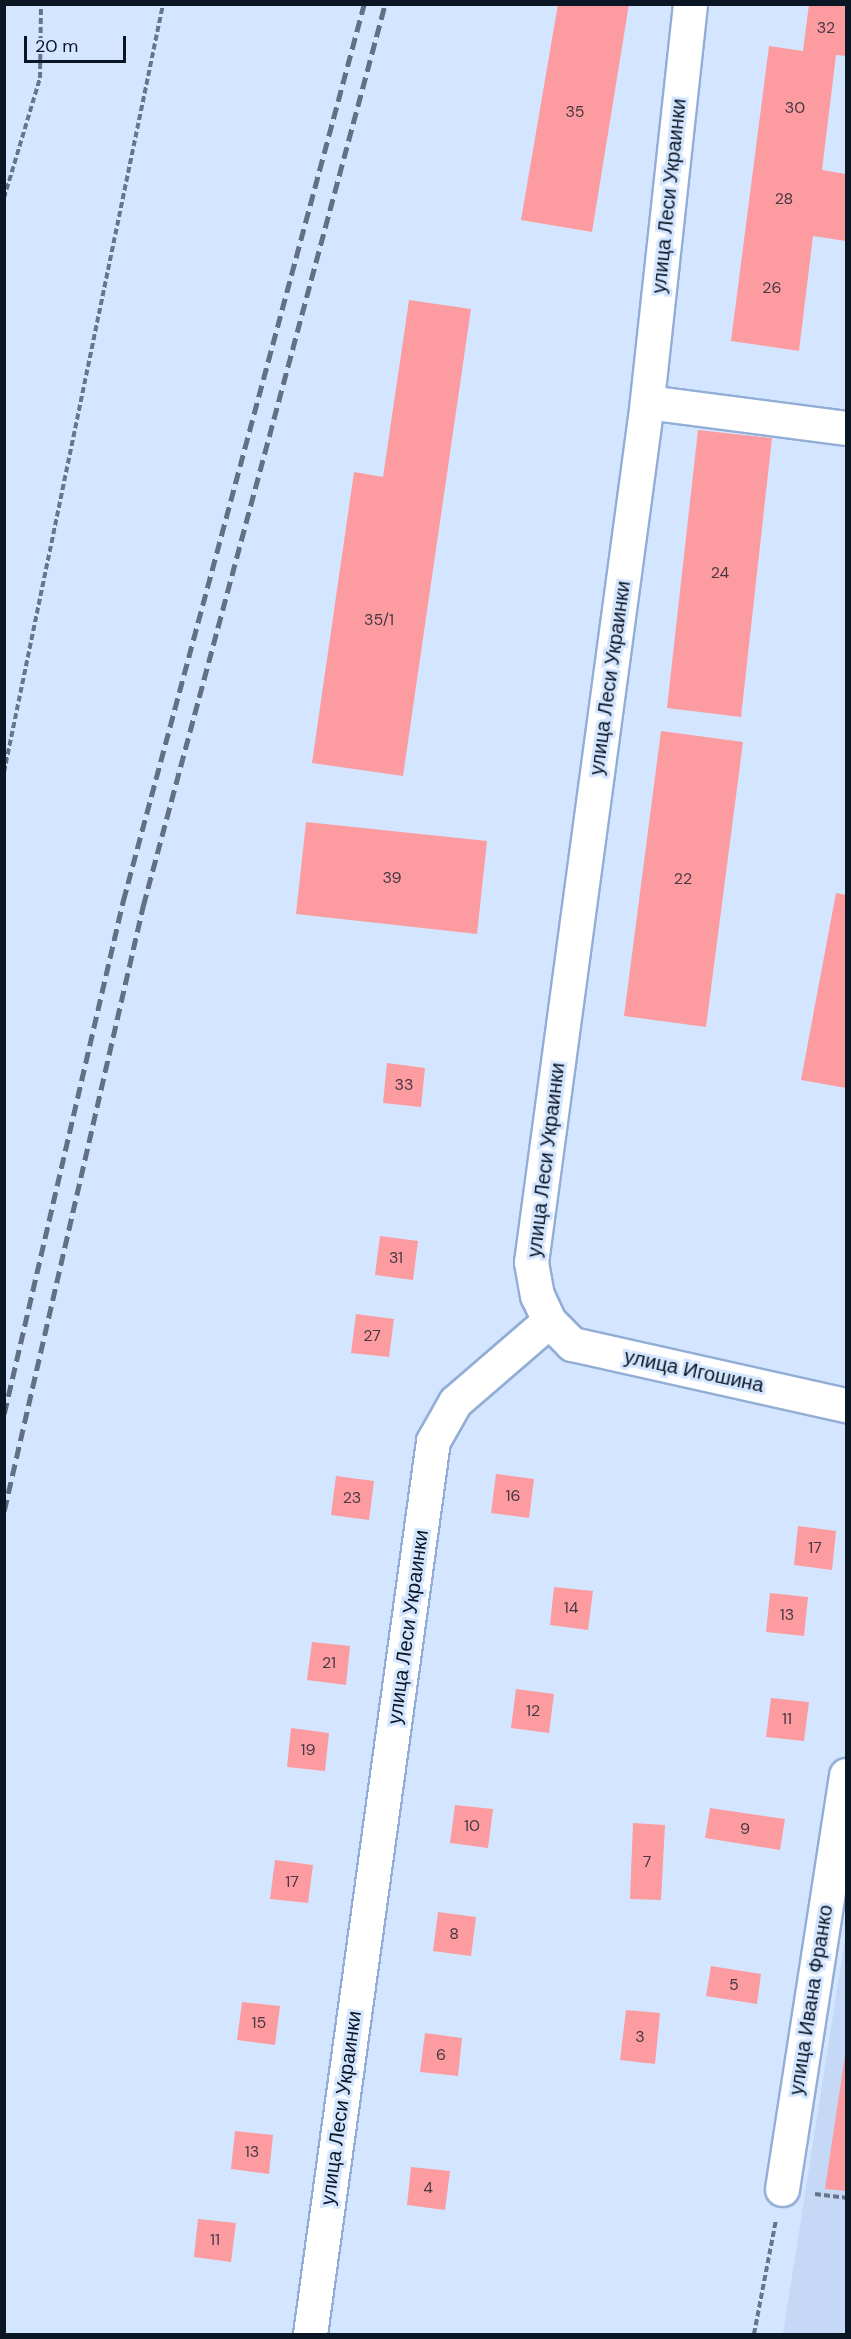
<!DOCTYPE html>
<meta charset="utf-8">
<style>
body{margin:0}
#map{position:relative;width:851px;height:2339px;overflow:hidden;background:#d4e6ff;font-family:"DM Sans",sans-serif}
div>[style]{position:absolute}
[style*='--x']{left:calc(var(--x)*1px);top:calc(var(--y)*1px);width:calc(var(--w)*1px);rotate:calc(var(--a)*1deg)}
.built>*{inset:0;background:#c5d9f6}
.building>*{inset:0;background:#fc9ca0}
.path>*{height:4px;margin-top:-2px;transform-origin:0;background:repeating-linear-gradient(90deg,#677588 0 6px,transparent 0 9px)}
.roads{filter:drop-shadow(2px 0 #92aed6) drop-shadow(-2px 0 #92aed6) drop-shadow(0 2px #92aed6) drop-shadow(0 -2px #92aed6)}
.minor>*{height:33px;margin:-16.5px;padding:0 16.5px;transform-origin:16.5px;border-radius:16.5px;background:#fff}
.rail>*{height:4.5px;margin-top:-2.25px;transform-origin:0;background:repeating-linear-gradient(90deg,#627083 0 12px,transparent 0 18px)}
span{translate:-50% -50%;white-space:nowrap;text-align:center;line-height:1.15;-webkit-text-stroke:6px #d4e6ff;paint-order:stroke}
.number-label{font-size:16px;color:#473843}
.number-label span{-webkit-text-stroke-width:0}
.street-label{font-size:20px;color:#0b1624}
.frame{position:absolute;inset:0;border:6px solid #0b1624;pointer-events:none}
.scale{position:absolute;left:24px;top:36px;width:102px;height:27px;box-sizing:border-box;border:3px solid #0b1624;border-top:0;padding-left:8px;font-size:18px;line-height:21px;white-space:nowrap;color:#0b1624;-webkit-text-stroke:4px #d4e6ff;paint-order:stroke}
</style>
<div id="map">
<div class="built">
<i style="clip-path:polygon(846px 1932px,846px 2334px,783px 2334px)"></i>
</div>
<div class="building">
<i style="clip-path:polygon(558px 4px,629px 4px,592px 232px,521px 220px)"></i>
<i style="clip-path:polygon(809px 4px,846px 4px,846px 56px,836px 55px,822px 170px,846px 174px,846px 241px,813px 236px,799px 351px,731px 341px,769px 46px,803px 51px)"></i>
<i style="clip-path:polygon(409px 300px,471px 309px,403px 776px,312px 763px,354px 472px,383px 477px)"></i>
<i style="clip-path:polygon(698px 430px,772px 438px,741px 717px,667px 708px)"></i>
<i style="clip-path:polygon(661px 731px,743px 742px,706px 1027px,624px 1016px)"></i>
<i style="clip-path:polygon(306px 822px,487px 841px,477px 934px,296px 914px)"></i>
<i style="clip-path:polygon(836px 893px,846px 895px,846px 1088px,801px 1080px)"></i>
<i style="clip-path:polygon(387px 1063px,425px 1068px,421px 1107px,383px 1103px)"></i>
<i style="clip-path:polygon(380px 1236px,418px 1241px,413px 1280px,375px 1275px)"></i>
<i style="clip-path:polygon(356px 1314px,394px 1319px,389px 1357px,351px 1353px)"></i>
<i style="clip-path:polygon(496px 1474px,534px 1479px,529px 1518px,491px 1513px)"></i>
<i style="clip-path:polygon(336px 1476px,374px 1481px,369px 1520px,331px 1515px)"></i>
<i style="clip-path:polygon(798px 1526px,836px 1531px,832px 1570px,794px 1565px)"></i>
<i style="clip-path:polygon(554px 1587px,593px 1591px,588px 1630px,550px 1625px)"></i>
<i style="clip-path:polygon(770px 1593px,808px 1597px,804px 1636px,766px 1632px)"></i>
<i style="clip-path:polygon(312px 1642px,350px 1646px,346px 1685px,307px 1680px)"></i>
<i style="clip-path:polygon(516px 1689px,554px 1694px,549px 1733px,511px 1728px)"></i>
<i style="clip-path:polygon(771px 1698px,809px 1702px,804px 1741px,766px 1737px)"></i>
<i style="clip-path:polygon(291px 1728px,329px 1733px,325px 1771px,287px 1767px)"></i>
<i style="clip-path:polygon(455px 1805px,493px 1809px,488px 1848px,450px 1843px)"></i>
<i style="clip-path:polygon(710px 1808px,785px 1819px,780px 1850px,705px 1838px)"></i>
<i style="clip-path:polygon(633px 1823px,665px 1825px,661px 1900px,630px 1899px)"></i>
<i style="clip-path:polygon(275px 1860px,313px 1865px,308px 1903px,270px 1899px)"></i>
<i style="clip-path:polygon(438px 1912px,476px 1917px,471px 1956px,433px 1951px)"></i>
<i style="clip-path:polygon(711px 1966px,761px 1974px,757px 2004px,706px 1996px)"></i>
<i style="clip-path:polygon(242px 2002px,280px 2006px,275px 2045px,237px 2040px)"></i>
<i style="clip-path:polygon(626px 2010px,660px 2013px,655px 2064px,620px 2060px)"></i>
<i style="clip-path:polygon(425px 2033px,462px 2038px,458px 2076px,420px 2072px)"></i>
<i style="clip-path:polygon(846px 2048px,846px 2191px,825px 2189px)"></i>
<i style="clip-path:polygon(235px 2131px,273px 2135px,269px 2174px,231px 2169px)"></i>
<i style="clip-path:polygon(411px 2167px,450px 2171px,445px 2210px,407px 2205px)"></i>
<i style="clip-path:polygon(198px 2219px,236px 2223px,231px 2262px,194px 2257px)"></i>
</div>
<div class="path">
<i style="--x:4;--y:198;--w:125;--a:-73.3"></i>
<i style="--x:40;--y:78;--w:74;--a:-89.2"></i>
<i style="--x:4;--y:772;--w:784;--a:-78.3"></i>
<i style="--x:815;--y:2194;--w:31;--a:7"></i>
<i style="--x:754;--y:2334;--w:116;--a:-79.1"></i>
</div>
<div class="roads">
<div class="minor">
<i style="--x:690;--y:4;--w:400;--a:96.2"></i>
<i style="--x:647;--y:402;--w:868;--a:97.68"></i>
<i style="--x:531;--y:1262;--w:34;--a:80"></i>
<i style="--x:537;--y:1295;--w:29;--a:65"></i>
<i style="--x:549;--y:1321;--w:33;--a:45"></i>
<i style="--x:572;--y:1344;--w:281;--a:12.6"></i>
<i style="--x:647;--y:402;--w:201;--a:7.4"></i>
<i style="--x:782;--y:2189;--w:419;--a:-81.2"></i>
<i style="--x:310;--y:2334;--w:901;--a:-82.16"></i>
<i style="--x:433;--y:1441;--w:45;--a:-60.6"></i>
<i style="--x:455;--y:1402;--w:124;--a:-40.8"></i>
</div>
</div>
<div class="rail">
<i style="--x:4;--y:1414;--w:527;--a:-76.94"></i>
<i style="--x:123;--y:901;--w:929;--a:-74.96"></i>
<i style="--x:4;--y:1511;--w:621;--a:-77.06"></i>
<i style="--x:143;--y:906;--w:934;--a:-74.98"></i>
</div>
<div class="number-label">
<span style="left:826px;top:28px">32</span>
<span style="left:795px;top:108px">30</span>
<span style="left:575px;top:112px">35</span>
<span style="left:784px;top:199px">28</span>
<span style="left:772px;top:288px">26</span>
<span style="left:720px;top:573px">24</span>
<span style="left:379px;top:620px">35/1</span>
<span style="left:392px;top:878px">39</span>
<span style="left:683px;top:879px">22</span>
<span style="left:404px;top:1085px">33</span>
<span style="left:396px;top:1258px">31</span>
<span style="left:372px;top:1336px">27</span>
<span style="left:513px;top:1496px">16</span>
<span style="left:352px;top:1498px">23</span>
<span style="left:815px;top:1548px">17</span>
<span style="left:571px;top:1608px">14</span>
<span style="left:787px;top:1615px">13</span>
<span style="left:329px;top:1663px">21</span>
<span style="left:533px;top:1711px">12</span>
<span style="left:787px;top:1719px">11</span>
<span style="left:308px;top:1750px">19</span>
<span style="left:472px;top:1826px">10</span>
<span style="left:745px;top:1829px">9</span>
<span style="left:647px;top:1862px">7</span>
<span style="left:292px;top:1882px">17</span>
<span style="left:454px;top:1934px">8</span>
<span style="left:734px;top:1985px">5</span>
<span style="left:259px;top:2023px">15</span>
<span style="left:640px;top:2037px">3</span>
<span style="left:441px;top:2055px">6</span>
<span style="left:252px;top:2152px">13</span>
<span style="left:428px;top:2188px">4</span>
<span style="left:215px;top:2240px">11</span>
</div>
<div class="street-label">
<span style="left:669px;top:196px;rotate:-84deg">улица Леси Украинки</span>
<span style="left:610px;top:678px;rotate:-82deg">улица Леси Украинки</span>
<span style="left:546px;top:1160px;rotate:-83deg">улица Леси Украинки</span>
<span style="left:694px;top:1371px;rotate:12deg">улица Игошина</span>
<span style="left:408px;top:1627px;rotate:-82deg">улица Леси Украинки</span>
<span style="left:811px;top:2000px;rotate:-81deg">улица Ивана Франко</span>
<span style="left:341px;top:2108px;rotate:-82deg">улица Леси Украинки</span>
</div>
<div class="frame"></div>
<div class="scale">20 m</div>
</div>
